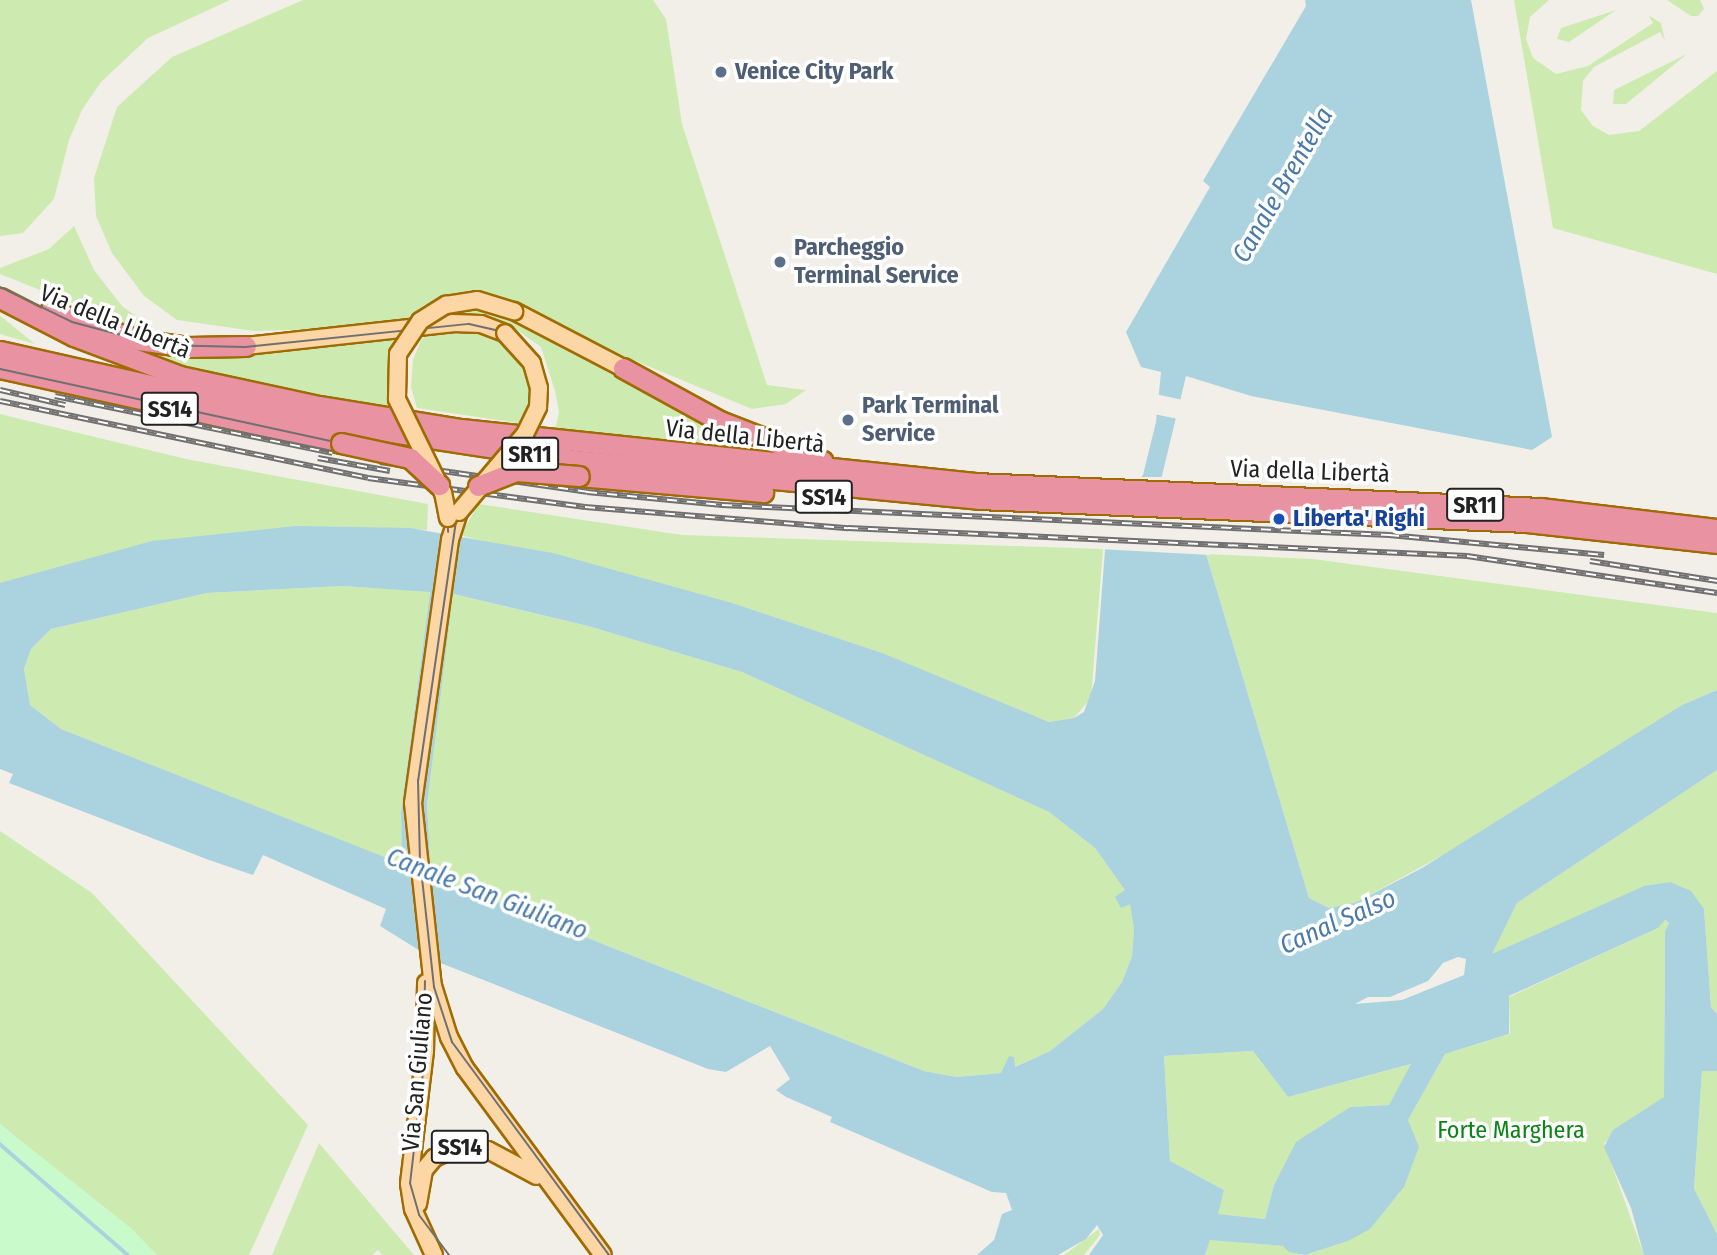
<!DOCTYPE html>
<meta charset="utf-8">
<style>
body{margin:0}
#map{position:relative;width:1717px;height:1255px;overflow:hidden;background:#f2efe9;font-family:"Fira Sans Condensed",sans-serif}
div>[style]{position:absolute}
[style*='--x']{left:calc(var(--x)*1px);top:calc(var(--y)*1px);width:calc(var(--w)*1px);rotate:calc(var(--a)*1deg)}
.grass>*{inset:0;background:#cdebb0}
.park>*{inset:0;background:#c8facc}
.water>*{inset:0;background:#aad3df}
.pier>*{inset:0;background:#f2efe9}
.stream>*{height:3.5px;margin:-1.75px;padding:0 1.75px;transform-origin:1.75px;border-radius:1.75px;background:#aad3df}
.roads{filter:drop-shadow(2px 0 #a06b00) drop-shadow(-2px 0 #a06b00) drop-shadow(0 2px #a06b00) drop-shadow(0 -2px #a06b00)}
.primary>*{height:16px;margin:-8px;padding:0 8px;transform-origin:8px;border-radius:8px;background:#fcd6a4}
.highway>*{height:19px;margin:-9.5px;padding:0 9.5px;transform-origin:9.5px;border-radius:9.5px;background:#e892a2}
.tram>*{height:2px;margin:-1px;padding:0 1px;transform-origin:1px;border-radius:1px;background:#707070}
.rail>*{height:6px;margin-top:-3px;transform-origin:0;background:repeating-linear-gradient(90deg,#fff 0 10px,#707070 0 20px);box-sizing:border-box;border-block:2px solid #707070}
.bridges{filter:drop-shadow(2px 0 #a06b00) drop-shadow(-2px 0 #a06b00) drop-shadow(0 2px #a06b00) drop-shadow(0 -2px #a06b00)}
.primary-bridge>*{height:16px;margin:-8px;padding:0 8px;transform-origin:8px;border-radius:8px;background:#fcd6a4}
.highway-bridge>*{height:19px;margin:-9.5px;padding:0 9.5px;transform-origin:9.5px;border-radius:9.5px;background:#e892a2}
.dots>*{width:19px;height:19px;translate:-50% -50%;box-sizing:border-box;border:4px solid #fff;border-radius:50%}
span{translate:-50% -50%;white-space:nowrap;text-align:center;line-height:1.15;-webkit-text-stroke:7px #fff;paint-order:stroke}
.shield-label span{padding:2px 5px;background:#fff;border:2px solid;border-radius:5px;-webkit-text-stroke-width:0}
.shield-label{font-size:23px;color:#222;font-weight:700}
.service-label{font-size:24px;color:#4e5e75;font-weight:700}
.left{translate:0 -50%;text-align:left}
.street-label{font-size:24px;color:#222}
.transit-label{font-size:24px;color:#164399;font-weight:700}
.park-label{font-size:24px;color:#0c8416}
.water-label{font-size:26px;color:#4a7aab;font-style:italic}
</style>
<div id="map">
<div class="grass">
<i style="clip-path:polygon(0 0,230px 0,148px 38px,101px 82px,82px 110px,69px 140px,54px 199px,23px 233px,0 236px)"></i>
<i style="clip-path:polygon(303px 0,653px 0,666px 19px,682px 124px,767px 385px,806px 390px,786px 404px,752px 409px,604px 348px,513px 301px,480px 292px,424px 305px,408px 319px,325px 329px,254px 331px,177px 320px,144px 296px,112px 253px,96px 216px,94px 178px,117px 107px,172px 57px)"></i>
<i style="clip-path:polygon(1514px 0,1549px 0,1530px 17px,1526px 39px,1533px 58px,1556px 74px,1588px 66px,1653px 23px,1648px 15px,1661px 23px,1665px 41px,1660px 32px,1594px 67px,1583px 81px,1581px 110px,1593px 126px,1609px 135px,1639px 131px,1717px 71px,1717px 274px,1553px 228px)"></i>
<i style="clip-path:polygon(1667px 0,1700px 0,1704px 9px,1698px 16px,1691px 16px)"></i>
<i style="clip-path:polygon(1616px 10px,1569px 42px,1557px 39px,1561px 28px)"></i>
<i style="clip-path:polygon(1687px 54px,1626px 104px,1613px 104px,1614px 90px)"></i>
<i style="clip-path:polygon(74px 226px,94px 270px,122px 306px,152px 328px,155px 336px,0 274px,0 268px,49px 249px)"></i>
<i style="clip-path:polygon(486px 307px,504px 312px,759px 452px,555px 430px,559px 412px,555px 391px,541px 347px,510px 325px,492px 318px,455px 317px,459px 311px)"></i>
<i style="clip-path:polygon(0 316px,3px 318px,35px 344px,0 334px)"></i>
<i style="clip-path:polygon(433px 330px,491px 335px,512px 349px,523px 364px,532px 391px,529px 412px,519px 423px,417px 408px,411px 387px,413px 360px,421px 340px)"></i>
<i style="clip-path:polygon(398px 337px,388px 366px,387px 406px,191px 372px,126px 348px,231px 356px)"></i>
<i style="clip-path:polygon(0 414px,186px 459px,428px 504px,427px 530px,392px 528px,0 583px)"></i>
<i style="clip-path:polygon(479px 504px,682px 535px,1103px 549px,1091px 698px,1074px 718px,1049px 722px,843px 640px,460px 535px)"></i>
<i style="clip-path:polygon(1206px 554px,1313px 559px,1717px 613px,1717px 690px,1682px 705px,1472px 839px,1357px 902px,1329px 908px,1309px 898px)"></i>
<i style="clip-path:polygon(343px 586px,430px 591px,401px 813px,403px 865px,61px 729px,30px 705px,24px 669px,31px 649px,51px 629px,207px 593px)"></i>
<i style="clip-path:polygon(452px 594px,588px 626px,742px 672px,1049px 812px,1095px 848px,1126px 891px,1115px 898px,1130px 903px,1134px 929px,1132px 956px,1122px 982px,1103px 1009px,1050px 1051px,1001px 1073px,957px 1077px,924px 1071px,431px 876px,427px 805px)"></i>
<i style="clip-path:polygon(1717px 770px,1717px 1014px,1711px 1007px,1704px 909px,1670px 882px,1644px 887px,1491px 955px,1517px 903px)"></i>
<i style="clip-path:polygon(0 831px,92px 893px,308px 1125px,249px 1255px,157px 1255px,0 1124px)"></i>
<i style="clip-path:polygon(1664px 920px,1669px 923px,1665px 931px,1664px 1097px,1604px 1143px,1644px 1255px,1305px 1255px,1348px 1241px,1399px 1194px,1417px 1152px,1408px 1120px,1445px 1054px,1510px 1034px,1509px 997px,1658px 928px)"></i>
<i style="clip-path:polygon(1253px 1051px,1288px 1097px,1412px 1064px,1389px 1105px,1350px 1107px,1297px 1144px,1274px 1185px,1265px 1219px,1217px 1214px,1224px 1190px,1170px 1161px,1164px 1056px)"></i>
<i style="clip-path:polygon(1702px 1071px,1717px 1071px,1717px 1234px,1694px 1190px)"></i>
<i style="clip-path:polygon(319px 1143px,414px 1255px,382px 1255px,378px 1250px,372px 1255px,272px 1255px)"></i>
<i style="clip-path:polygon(1099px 1229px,1100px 1235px,1084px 1255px,1064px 1255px)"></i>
<i style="clip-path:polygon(1210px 1239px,1283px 1246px,1301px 1255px,1205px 1255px)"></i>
</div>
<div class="park">
<i style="clip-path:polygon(0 1124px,132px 1229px,157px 1255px,0 1255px)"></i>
</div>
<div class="water">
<i style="clip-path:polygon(evenodd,1305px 0,1471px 0,1552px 437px,1532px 450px,1251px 396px,1186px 376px,1160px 484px,1206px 554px,1309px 898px,1329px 908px,1357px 902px,1422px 868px,1682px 705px,1717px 690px,1717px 770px,1517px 903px,1492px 954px,1644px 886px,1670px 882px,1691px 891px,1704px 909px,1711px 1007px,1717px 1014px,1717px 1071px,1702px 1071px,1694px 1189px,1717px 1234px,1717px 1255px,1644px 1255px,1631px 1208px,1604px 1147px,1613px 1130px,1664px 1097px,1665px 931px,1669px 923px,1665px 920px,1658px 928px,1509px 996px,1509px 1034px,1445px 1054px,1408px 1120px,1419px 1147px,1404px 1187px,1370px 1229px,1348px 1241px,1305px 1255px,1289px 1252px,1283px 1246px,1210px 1240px,1205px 1255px,1089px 1255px,1103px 1235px,1097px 1225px,1086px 1239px,1058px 1255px,977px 1255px,994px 1240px,1002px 1214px,1012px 1210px,1006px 1193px,992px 1192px,830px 1122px,832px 1117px,786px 1097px,776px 1090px,790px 1079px,770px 1046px,726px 1072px,708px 1069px,438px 962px,380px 926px,386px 909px,263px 855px,253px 875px,209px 860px,9px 783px,13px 774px,0 769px,0 583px,152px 541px,296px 526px,410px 528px,553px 553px,732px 603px,882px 653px,1049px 722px,1074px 718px,1084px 712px,1095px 681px,1108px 511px,1143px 475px,1156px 422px,1161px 372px,1141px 367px,1126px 332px,1210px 187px,1203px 181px,1306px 6px,1305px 0,343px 586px,430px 592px,401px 813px,402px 864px,61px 729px,30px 705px,24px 669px,31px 649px,51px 629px,207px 593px,343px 586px,1305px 0,453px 594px,588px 626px,742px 672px,1049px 812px,1095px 848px,1125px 890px,1115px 897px,1121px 908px,1130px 904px,1134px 929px,1132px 956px,1122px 982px,1103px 1009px,1050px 1051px,1015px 1067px,1014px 1057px,1009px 1056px,1001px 1073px,957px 1077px,924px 1071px,431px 876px,427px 805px,453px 594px,1305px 0,1458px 957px,1466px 959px,1464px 975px,1402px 1000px,1355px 1004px,1368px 997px,1390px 997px,1428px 981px,1443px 963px,1458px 957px,1305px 0,1253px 1051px,1288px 1097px,1411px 1064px,1389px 1105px,1350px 1107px,1296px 1142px,1274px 1185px,1265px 1219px,1218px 1214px,1224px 1190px,1170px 1161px,1164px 1056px,1253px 1051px)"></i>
</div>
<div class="pier">
<i style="clip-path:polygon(1155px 394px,1183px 400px,1178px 419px,1154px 414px)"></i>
<i style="clip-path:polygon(1136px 477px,1164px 477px,1163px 483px,1200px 522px,1210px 555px,1099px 549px,1105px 509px)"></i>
</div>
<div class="stream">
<i style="--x:0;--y:1144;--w:169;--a:40.9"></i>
</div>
<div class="roads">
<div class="primary">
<i style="--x:514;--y:311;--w:123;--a:27.6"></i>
<i style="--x:246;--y:346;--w:208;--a:-6.3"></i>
<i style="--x:453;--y:323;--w:28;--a:2"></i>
<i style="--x:481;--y:324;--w:26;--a:21"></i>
<i style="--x:459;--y:512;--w:29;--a:108"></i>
<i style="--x:450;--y:540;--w:266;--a:98"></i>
<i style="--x:413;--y:803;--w:184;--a:83.8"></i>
<i style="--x:433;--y:986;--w:53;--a:72.6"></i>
<i style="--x:449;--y:1037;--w:35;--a:63"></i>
<i style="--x:465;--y:1068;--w:232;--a:53.6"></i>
<i style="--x:426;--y:983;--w:68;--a:90.8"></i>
<i style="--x:425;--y:1051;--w:134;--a:96.9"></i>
<i style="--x:409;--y:1184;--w:25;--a:81"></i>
<i style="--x:413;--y:1209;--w:51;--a:65.5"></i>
<i style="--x:418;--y:1204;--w:35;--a:-80"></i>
<i style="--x:424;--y:1170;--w:16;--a:-50"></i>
<i style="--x:434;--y:1158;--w:24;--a:-24"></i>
<i style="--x:456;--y:1148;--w:32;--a:4"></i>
<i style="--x:488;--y:1150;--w:55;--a:28"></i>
</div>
<div class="highway">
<i style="--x:0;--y:298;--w:83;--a:27.2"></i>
<i style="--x:74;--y:336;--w:113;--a:20.7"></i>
<i style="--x:180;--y:376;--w:142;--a:12.2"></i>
<i style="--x:319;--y:406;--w:144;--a:9.2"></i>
<i style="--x:461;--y:429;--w:517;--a:6"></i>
<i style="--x:975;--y:483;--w:567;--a:2.53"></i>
<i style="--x:1541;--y:508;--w:177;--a:6.8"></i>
<i style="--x:50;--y:311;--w:93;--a:18.2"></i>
<i style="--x:138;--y:340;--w:50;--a:8"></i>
<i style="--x:188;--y:347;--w:58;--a:-1"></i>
<i style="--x:0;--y:351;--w:300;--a:12.7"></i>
<i style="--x:293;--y:417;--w:276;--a:8.7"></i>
<i style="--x:566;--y:459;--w:415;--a:5.5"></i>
<i style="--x:979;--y:499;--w:548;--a:2.4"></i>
<i style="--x:1527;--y:522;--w:191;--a:6.3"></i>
<i style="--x:0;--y:368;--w:349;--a:12.4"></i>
<i style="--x:623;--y:368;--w:111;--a:28.7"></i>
<i style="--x:720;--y:421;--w:110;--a:21.2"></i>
<i style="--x:579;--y:476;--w:185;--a:5"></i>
</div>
</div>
<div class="tram">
<i style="--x:0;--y:287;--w:80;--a:25.9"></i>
<i style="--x:72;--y:322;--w:90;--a:14.8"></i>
<i style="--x:159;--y:345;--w:86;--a:1.3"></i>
<i style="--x:245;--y:347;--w:225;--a:-5.9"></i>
<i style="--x:469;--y:324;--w:27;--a:13"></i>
<i style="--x:495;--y:330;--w:35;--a:37"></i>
<i style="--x:523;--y:351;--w:37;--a:68"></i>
<i style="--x:537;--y:385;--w:41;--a:99.9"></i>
<i style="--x:530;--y:425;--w:91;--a:131.4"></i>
<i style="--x:470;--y:493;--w:31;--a:117"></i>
<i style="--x:456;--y:521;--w:262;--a:98.3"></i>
<i style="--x:418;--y:780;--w:80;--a:88.6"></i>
<i style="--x:420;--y:860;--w:128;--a:83.7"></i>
<i style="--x:434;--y:987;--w:58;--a:71.9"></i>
<i style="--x:452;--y:1042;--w:265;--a:53.6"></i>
<i style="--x:0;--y:369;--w:418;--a:12.3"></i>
<i style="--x:408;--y:458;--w:39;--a:42"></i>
<i style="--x:437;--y:484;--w:25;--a:69"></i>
<i style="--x:446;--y:507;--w:25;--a:85"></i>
<i style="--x:425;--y:981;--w:92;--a:91.2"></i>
<i style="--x:423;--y:1073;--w:111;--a:96.7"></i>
<i style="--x:410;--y:1183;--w:33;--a:74"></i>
<i style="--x:419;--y:1215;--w:50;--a:53.1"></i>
</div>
<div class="rail">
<i style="--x:0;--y:390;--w:67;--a:13"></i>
<i style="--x:55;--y:396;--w:283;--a:11.6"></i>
<i style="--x:0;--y:401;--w:376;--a:11.8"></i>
<i style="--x:368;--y:478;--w:219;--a:7.6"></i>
<i style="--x:585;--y:507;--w:264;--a:4.6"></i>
<i style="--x:848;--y:528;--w:620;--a:2.59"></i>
<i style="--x:1467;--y:556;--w:253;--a:8.4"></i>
<i style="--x:318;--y:458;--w:73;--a:10.2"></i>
<i style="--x:380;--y:462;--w:209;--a:8.2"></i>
<i style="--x:587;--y:492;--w:136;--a:5.5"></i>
<i style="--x:722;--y:505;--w:668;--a:2.58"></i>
<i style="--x:1389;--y:535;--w:216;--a:5.3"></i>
<i style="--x:1590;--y:561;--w:129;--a:8.9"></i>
</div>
<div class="bridges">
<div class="primary-bridge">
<i style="--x:459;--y:512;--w:102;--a:-49.8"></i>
<i style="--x:525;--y:434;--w:30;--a:-64"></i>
<i style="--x:538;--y:407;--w:19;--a:-87"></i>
<i style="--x:539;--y:388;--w:26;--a:-106"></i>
<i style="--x:532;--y:363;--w:40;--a:-132"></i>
<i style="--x:448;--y:518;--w:25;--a:-101"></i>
<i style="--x:443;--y:493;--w:105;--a:-116.1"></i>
<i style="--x:397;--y:399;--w:45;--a:-88.7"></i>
<i style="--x:398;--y:354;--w:40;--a:-56"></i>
<i style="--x:420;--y:321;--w:31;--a:-32"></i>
<i style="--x:446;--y:305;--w:31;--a:-9"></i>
<i style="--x:477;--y:300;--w:39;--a:17"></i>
</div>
<div class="highway-bridge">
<i style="--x:341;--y:443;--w:71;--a:12.3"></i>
<i style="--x:410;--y:458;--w:40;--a:43"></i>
<i style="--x:478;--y:486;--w:41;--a:-21.5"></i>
<i style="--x:516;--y:471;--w:63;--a:4.5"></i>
</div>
</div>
<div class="dots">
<i style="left:721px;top:72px;background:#5c6f8a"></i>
<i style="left:780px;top:262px;background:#5c6f8a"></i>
<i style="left:848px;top:420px;background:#5c6f8a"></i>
<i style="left:1279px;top:519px;background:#1a4fb4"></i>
</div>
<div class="shield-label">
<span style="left:170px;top:409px">SS14</span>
<span style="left:530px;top:454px">SR11</span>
<span style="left:824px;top:497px">SS14</span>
<span style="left:1475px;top:505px">SR11</span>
<span style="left:460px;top:1147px">SS14</span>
</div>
<div class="service-label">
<span class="left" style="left:735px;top:72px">Venice City Park</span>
<span class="left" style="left:794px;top:262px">Parcheggio<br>Terminal Service</span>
<span class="left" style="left:862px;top:420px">Park Terminal<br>Service</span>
</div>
<div class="street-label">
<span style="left:115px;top:322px;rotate:22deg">Via della Libertà</span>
<span style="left:745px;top:437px;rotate:6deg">Via della Libertà</span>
<span style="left:1310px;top:472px;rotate:2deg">Via della Libertà</span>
<span style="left:418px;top:1072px;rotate:-85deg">Via San Giuliano</span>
</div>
<div class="transit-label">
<span class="left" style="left:1293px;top:519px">Liberta' Righi</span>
</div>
<div class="park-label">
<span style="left:1511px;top:1131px">Forte Marghera</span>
</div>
<div class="water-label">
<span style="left:1283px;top:185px;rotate:-60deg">Canale Brentella</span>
<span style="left:487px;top:894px;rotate:21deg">Canale San Giuliano</span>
<span style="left:1338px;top:922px;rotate:-24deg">Canal Salso</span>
</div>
</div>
